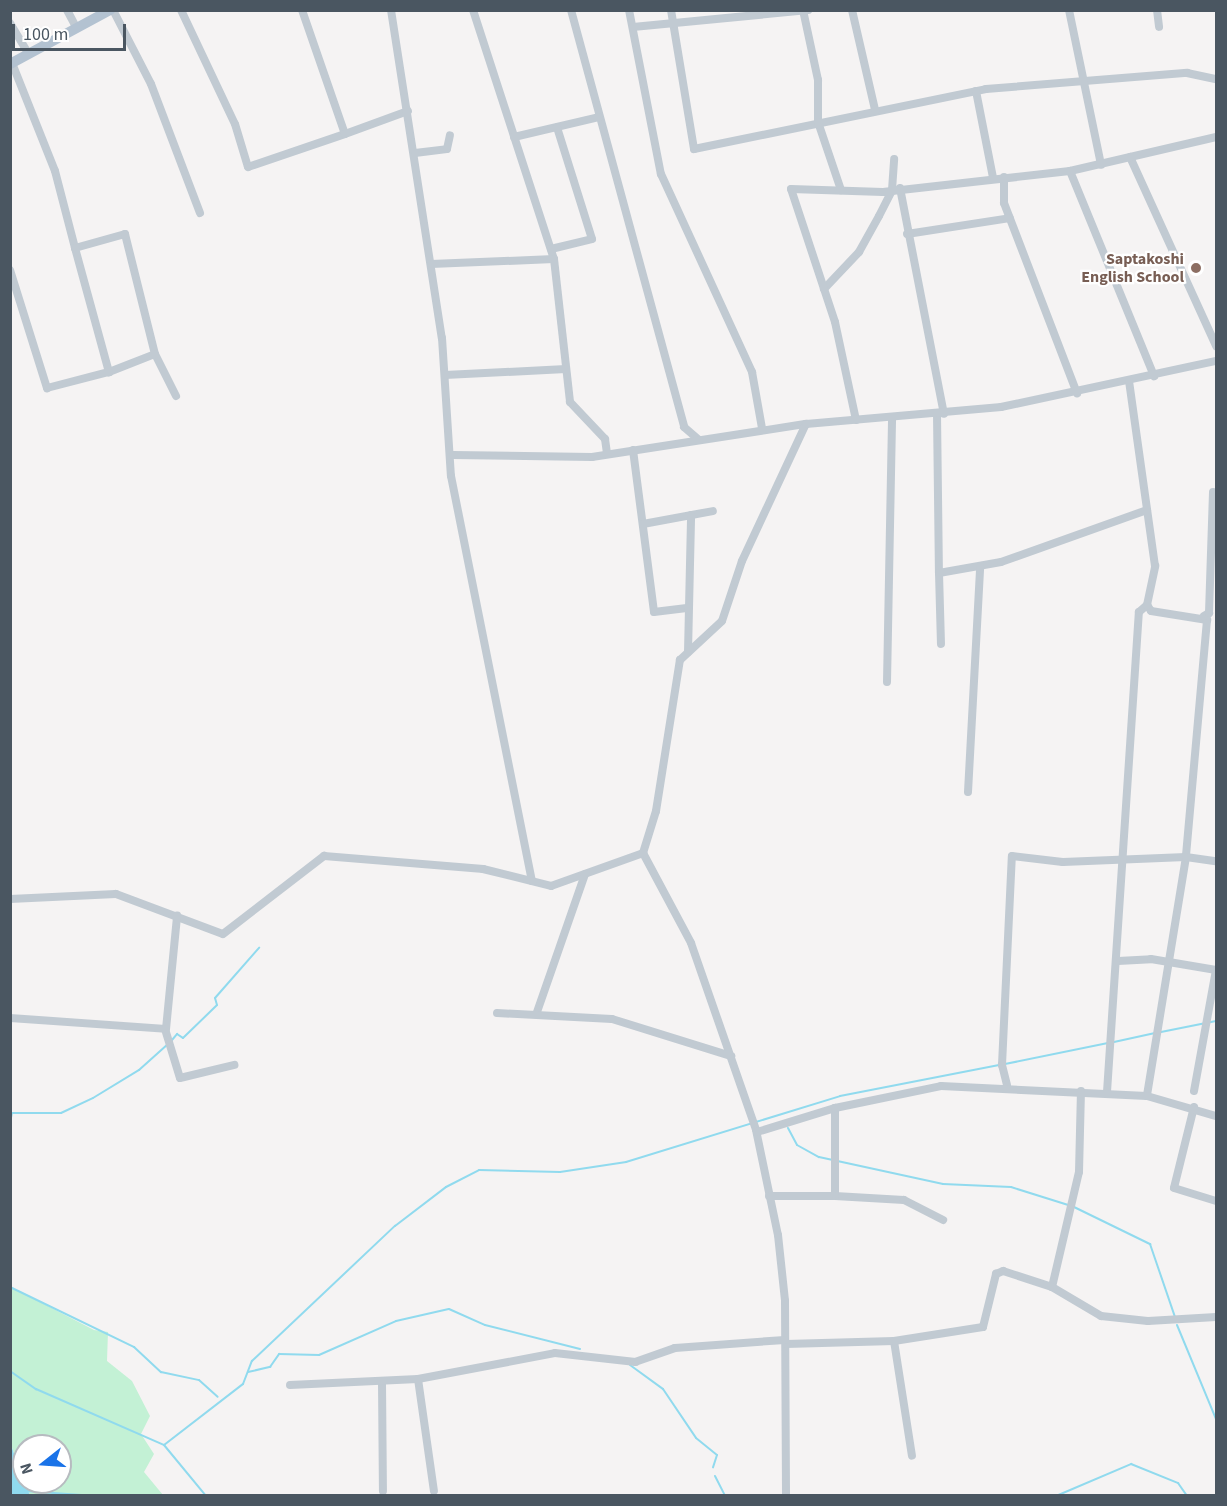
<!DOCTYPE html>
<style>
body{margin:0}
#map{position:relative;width:1227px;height:1506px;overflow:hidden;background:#f5f3f3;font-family:"Source Sans 3",sans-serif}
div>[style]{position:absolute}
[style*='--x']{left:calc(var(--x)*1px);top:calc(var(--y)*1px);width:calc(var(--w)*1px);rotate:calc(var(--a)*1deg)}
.green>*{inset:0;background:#c3f1d5}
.water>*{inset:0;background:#90daee}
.stream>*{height:2px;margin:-1px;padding:0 1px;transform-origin:1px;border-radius:1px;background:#90daee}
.minor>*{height:8px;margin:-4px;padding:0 4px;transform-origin:4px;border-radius:4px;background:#c1cad2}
.major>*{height:10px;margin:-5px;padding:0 5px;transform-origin:5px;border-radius:5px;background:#b3c2d1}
.dots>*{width:16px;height:16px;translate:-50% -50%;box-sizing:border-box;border:3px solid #fff;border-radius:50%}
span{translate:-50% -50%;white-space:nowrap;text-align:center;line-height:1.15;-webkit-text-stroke:4.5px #fff;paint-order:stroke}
.education-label{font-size:16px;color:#785e54;font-weight:700}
.right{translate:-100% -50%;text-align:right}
.frame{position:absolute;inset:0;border:12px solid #4a5661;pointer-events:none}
.north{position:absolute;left:12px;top:1434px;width:60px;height:60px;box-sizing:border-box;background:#fff;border:2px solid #b7bbc0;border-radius:50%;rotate:253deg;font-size:16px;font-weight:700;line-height:24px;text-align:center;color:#4a5661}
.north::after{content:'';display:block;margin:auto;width:21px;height:27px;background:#1a73e8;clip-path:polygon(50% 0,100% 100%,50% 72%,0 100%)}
.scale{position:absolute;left:12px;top:24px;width:114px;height:27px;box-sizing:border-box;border:3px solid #4a5661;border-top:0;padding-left:8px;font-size:18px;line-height:21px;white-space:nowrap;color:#4a5661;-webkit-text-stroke:4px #fff;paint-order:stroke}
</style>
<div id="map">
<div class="green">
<i style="clip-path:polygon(11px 1287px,94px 1330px,108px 1332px,107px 1361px,132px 1381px,150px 1416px,141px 1434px,154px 1454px,144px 1472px,163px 1495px,30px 1495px,25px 1482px,60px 1482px,60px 1446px,24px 1446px,24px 1480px,11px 1445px)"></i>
</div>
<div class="water">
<i style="clip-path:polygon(11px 1445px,24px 1482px,30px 1495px,11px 1495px)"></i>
</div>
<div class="stream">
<i style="--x:1161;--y:1032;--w:56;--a:-11.3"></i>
<i style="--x:172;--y:1040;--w:8;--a:-50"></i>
<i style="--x:177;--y:1034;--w:7;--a:34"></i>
<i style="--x:183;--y:1038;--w:47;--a:-44.1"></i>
<i style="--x:217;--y:1005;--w:7;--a:-106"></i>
<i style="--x:215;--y:998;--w:67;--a:-48.7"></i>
<i style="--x:1114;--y:1042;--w:42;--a:-12.4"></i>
<i style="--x:1005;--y:1064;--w:105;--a:-11.5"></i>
<i style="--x:10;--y:1123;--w:10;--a:-79"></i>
<i style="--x:12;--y:1113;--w:49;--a:0"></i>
<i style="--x:61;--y:1113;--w:35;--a:-25"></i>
<i style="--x:93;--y:1098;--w:54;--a:-31.3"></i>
<i style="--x:139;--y:1070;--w:39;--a:-42"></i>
<i style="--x:788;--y:1128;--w:19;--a:62"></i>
<i style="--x:797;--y:1145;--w:25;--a:29"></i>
<i style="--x:819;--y:1157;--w:127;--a:12.3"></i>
<i style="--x:943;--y:1184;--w:68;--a:2.5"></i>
<i style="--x:1011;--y:1187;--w:60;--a:17.5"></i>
<i style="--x:1074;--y:1207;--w:85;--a:26"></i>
<i style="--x:1150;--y:1244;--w:77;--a:71.1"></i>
<i style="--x:10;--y:1287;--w:138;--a:25.8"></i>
<i style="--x:134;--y:1347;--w:37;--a:43"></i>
<i style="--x:161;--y:1372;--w:39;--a:12"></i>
<i style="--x:199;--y:1380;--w:25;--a:42"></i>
<i style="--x:1177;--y:1325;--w:102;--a:67.5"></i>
<i style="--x:630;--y:1365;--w:41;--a:36"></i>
<i style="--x:663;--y:1389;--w:59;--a:56"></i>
<i style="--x:696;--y:1438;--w:27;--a:39"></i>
<i style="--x:717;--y:1455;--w:13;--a:108"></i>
<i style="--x:10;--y:1371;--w:32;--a:35"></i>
<i style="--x:36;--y:1389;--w:140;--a:23.6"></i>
<i style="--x:164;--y:1445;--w:100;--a:-37.7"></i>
<i style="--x:243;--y:1384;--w:25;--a:-69"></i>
<i style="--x:252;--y:1361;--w:197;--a:-43.4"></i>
<i style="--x:395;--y:1226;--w:64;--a:-37.4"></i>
<i style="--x:446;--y:1187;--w:37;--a:-27"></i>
<i style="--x:479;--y:1170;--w:81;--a:1.4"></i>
<i style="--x:560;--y:1172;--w:67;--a:-8.6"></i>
<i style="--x:626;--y:1162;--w:224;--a:-17.1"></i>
<i style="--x:840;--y:1096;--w:162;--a:-11"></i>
<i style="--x:248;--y:1372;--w:23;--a:-13"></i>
<i style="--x:270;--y:1367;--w:16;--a:-55"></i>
<i style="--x:279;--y:1354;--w:40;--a:1.4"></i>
<i style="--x:319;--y:1355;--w:84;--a:-23.8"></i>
<i style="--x:396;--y:1321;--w:54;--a:-12.8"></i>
<i style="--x:449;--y:1309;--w:39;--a:24"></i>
<i style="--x:485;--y:1325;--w:98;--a:14.2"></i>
<i style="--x:164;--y:1445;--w:66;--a:50.5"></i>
<i style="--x:715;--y:1476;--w:22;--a:63"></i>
<i style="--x:25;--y:1491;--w:71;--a:4"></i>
<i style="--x:1056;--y:1496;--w:82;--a:-23.1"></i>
<i style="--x:1131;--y:1464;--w:51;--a:22"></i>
<i style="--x:1178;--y:1483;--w:16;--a:55"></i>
</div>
<div class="minor">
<i style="--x:67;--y:10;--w:19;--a:62"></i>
<i style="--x:113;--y:10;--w:83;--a:62.8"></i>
<i style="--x:151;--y:84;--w:138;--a:69.2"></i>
<i style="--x:181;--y:10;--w:126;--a:64.7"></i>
<i style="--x:235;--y:124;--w:45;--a:73.2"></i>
<i style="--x:248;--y:167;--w:102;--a:-18.8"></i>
<i style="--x:302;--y:10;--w:131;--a:70.9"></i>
<i style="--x:345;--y:134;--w:67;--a:-20.1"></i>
<i style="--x:391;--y:10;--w:332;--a:81.2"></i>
<i style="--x:442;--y:338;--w:138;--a:86.3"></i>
<i style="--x:451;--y:476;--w:413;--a:78.7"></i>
<i style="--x:473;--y:10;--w:262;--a:72"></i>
<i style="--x:571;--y:10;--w:432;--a:74.8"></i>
<i style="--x:684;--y:427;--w:18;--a:41"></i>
<i style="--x:629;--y:10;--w:167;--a:79"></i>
<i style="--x:661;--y:174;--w:218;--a:65.3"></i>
<i style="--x:752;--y:372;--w:57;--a:79.9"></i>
<i style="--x:671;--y:10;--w:141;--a:80.6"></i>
<i style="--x:694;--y:149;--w:298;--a:-11.6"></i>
<i style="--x:986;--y:89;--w:202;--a:-4.6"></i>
<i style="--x:1187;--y:73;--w:30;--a:12"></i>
<i style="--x:803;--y:10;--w:72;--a:77.9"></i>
<i style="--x:818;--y:80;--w:42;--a:90"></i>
<i style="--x:818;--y:122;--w:72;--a:71.3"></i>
<i style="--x:852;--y:10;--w:103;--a:77"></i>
<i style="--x:1069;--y:10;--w:158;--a:78.3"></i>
<i style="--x:1157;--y:10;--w:17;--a:83"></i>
<i style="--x:10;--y:23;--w:35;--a:59"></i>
<i style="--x:633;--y:27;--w:176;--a:-5.5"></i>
<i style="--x:12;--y:63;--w:116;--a:68.3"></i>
<i style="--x:55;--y:171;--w:80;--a:75.4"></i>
<i style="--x:75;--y:248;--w:52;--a:-15.6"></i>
<i style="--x:125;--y:234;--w:124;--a:76"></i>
<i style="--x:155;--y:354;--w:47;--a:63.4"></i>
<i style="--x:976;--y:91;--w:89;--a:78.9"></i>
<i style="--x:514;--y:137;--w:87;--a:-13.2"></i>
<i style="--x:415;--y:153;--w:32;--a:-7"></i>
<i style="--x:447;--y:149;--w:14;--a:-78"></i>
<i style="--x:1130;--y:157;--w:208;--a:65.5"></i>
<i style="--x:1070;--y:171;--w:222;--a:67.7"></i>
<i style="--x:1004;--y:177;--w:26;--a:90"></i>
<i style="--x:1004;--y:203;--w:204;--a:69"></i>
<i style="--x:900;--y:188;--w:230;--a:79"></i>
<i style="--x:907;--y:234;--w:104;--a:-8.8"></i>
<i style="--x:75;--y:248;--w:129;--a:74.7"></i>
<i style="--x:109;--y:372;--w:49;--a:-21.4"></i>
<i style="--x:551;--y:249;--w:42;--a:-13.7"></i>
<i style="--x:592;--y:239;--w:117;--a:-107.4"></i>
<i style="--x:431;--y:264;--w:123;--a:-2.3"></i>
<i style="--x:554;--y:259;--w:144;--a:83.6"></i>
<i style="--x:570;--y:402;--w:51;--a:46.6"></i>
<i style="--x:605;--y:439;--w:15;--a:82"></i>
<i style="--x:10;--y:270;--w:124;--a:72.6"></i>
<i style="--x:47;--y:388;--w:64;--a:-14.5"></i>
<i style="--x:824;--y:289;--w:51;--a:-46.6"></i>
<i style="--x:859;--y:252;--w:41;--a:-60.9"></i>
<i style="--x:879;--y:216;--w:29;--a:-63"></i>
<i style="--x:892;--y:190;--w:31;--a:-86"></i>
<i style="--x:445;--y:375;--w:121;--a:-2.8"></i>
<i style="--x:937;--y:414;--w:159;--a:89.3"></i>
<i style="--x:939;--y:573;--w:63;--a:-10.1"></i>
<i style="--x:1001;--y:562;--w:155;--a:-19.6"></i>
<i style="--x:856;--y:420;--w:100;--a:-102.1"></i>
<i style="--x:835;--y:322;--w:140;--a:-108.3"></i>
<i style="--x:791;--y:189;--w:92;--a:1.9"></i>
<i style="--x:883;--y:192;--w:188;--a:-6.4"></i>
<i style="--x:1070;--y:171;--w:150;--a:-13.1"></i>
<i style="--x:633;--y:450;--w:163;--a:82.6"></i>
<i style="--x:654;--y:612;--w:33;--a:-7"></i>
<i style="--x:453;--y:455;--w:139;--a:0.8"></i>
<i style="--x:592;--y:457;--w:217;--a:-8.8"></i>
<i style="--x:643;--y:524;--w:71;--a:-10.5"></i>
<i style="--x:939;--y:573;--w:71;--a:88.4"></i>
<i style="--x:1147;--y:605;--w:7;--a:56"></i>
<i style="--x:1151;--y:611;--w:57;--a:9.1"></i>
<i style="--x:1207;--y:620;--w:238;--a:95.1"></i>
<i style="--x:1186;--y:857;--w:242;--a:99.3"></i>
<i style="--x:1204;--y:616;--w:6;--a:-31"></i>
<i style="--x:1209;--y:613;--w:121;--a:-88.1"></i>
<i style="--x:688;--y:652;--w:137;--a:-88.7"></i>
<i style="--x:887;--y:682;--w:264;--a:-88.9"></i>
<i style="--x:968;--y:792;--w:225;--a:-86.9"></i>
<i style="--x:643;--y:853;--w:102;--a:61.9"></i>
<i style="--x:691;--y:943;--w:198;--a:70.8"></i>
<i style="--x:756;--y:1130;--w:107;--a:78.2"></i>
<i style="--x:778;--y:1235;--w:66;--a:83.9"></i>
<i style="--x:785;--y:1301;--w:195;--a:89.7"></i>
<i style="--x:10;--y:899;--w:106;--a:-2.7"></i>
<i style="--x:116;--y:894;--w:114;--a:20.5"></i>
<i style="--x:223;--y:934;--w:128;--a:-37.7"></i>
<i style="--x:324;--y:856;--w:160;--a:4.7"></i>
<i style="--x:483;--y:869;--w:70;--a:14"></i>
<i style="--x:551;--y:886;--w:98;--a:-19.7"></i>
<i style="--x:643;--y:853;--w:44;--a:-72.8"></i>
<i style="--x:656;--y:811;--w:153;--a:-81"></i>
<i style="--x:680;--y:660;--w:57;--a:-42.9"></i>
<i style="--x:722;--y:621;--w:63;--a:-71.6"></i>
<i style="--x:742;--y:561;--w:151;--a:-65"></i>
<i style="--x:806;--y:424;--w:196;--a:-5"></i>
<i style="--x:1001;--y:407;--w:220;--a:-12.1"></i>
<i style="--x:1118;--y:961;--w:33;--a:-3"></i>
<i style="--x:1151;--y:959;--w:66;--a:9.6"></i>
<i style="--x:537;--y:1012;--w:146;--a:-70.8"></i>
<i style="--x:497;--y:1013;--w:115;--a:3"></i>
<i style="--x:612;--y:1019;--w:125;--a:17.3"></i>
<i style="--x:10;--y:1018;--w:156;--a:4"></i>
<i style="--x:166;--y:1029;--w:114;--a:-84.4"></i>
<i style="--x:165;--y:1029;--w:51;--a:73"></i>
<i style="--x:180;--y:1078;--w:56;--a:-13.5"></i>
<i style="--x:1007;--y:1085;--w:21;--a:-104"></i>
<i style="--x:1002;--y:1065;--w:209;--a:-87.3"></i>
<i style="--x:1012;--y:856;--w:51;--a:6.7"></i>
<i style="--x:1063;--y:862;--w:123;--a:-2.3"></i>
<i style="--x:1186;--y:857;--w:30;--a:8"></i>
<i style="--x:1194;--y:1091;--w:123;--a:-79.7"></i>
<i style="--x:1107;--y:1092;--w:481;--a:-86.2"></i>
<i style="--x:1139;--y:612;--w:11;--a:-41"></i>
<i style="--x:1147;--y:605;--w:40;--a:-78"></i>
<i style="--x:1155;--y:566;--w:186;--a:-98"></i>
<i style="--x:1194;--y:1107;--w:83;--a:103.9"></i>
<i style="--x:1174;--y:1188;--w:44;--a:17.2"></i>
<i style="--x:835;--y:1108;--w:88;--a:90"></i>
<i style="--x:835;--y:1196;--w:69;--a:3.3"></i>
<i style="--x:904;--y:1200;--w:44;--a:27.1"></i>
<i style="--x:757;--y:1132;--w:82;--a:-17.1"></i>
<i style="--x:835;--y:1108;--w:108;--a:-11.7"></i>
<i style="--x:941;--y:1086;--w:206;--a:2.8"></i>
<i style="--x:1147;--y:1096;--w:72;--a:16.2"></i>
<i style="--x:769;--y:1196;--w:66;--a:0"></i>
<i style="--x:1052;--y:1287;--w:118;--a:-76.8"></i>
<i style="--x:1079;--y:1172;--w:81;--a:-88.6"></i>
<i style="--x:894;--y:1341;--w:116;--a:81.1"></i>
<i style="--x:786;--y:1344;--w:108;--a:-1.6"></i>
<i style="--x:894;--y:1341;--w:90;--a:-8.9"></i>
<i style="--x:983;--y:1327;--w:55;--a:-76.2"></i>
<i style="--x:996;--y:1274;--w:8;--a:-23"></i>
<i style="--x:1003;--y:1271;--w:52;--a:18.1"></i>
<i style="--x:1052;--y:1287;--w:57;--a:30.6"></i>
<i style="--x:1101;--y:1316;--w:47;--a:6.1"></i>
<i style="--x:1148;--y:1321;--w:68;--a:-3.4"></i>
<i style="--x:418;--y:1379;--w:113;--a:81.9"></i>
<i style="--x:382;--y:1383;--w:108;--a:89.5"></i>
<i style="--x:290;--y:1385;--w:128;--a:-2.7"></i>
<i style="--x:418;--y:1379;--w:139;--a:-10.7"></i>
<i style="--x:555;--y:1353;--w:81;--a:6.4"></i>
<i style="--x:635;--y:1362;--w:42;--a:-19.3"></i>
<i style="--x:675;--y:1348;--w:110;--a:-4.2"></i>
</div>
<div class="major">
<i style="--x:10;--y:64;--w:114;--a:-28.4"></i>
</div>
<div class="dots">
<i style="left:1196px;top:268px;background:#8d6e63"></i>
</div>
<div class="education-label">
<span class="right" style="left:1184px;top:268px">Saptakoshi<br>English School</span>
</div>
<div class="frame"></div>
<div class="north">N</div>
<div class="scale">100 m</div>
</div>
